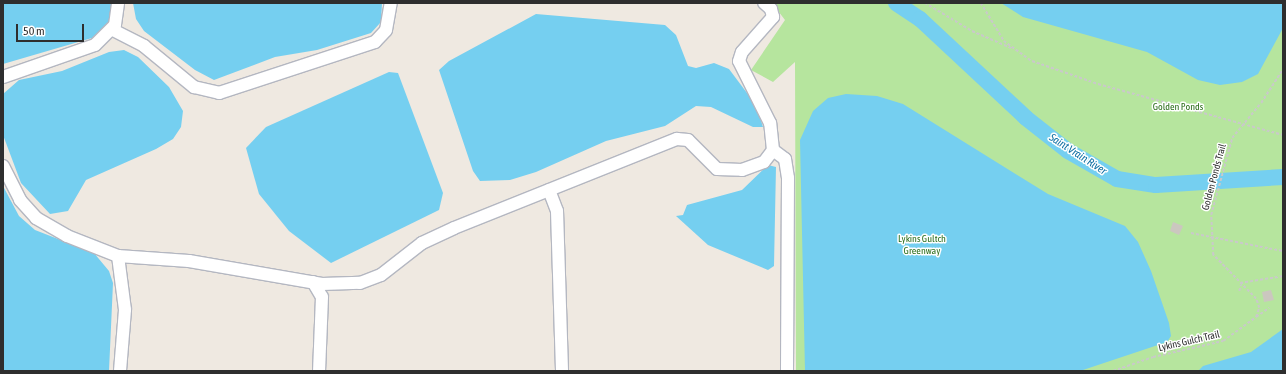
<!DOCTYPE html>
<style>
body{margin:0}
#map{position:relative;width:1286px;height:374px;overflow:hidden;background:#efe9e1;font-family:"Asap Condensed",sans-serif}
div>[style]{position:absolute}
[style*='--x']{left:calc(var(--x)*1px);top:calc(var(--y)*1px);width:calc(var(--w)*1px);rotate:calc(var(--a)*1deg)}
.green>*{inset:0;background:#b6e59e}
.water>*{inset:0;background:#75cff0}
.river>*{height:16px;margin:-8px;padding:0 8px;transform-origin:8px;border-radius:8px;background:#75cff0}
.building>*{inset:0;background:#cbc7bf}
.path>*{height:1.5px;margin-top:-0.75px;transform-origin:0;background:repeating-linear-gradient(90deg,#c9c9c9 0 3px,transparent 0 5px)}
.roads{filter:drop-shadow(1px 0 #b4b7c1) drop-shadow(-1px 0 #b4b7c1) drop-shadow(0 1px #b4b7c1) drop-shadow(0 -1px #b4b7c1)}
.minor>*{height:12px;margin:-6px;padding:0 6px;transform-origin:6px;border-radius:6px;background:#fff}
span{translate:-50% -50%;white-space:nowrap;text-align:center;line-height:1.15;-webkit-text-stroke:3px #fff;paint-order:stroke}
.park-label{font-size:10px;color:#2c6e1b}
.street-label{font-size:10px;color:#2e2e2e}
.water-label{font-size:11px;color:#0d6fa3;font-style:italic}
.frame{position:absolute;inset:0;border:4px solid #2e2e2e;pointer-events:none}
.scale{position:absolute;left:16px;top:24px;width:68px;height:18px;box-sizing:border-box;border:2px solid #2e2e2e;border-top:0;padding-left:5px;font-size:12px;line-height:14px;white-space:nowrap;color:#2e2e2e;-webkit-text-stroke:3px #fff;paint-order:stroke}
</style>
<div id="map">
<div class="green">
<i style="clip-path:polygon(772px 3px,1283px 3px,1283px 371px,796px 371px,795px 62px,773px 82px,751px 70px,785px 20px)"></i>
</div>
<div class="water">
<i style="clip-path:polygon(3px 3px,113px 3px,110px 21px,92px 38px,3px 64px)"></i>
<i style="clip-path:polygon(133px 3px,382px 3px,381px 22px,371px 33px,317px 50px,275px 57px,214px 80px,195px 70px,144px 31px,136px 19px)"></i>
<i style="clip-path:polygon(1001px 3px,1283px 3px,1283px 28px,1258px 74px,1242px 82px,1220px 85px,1198px 80px,1147px 52px,1023px 17px)"></i>
<i style="clip-path:polygon(536px 14px,665px 25px,676px 35px,688px 66px,696px 68px,714px 63px,729px 69px,756px 105px,763px 127px,753px 127px,711px 107px,696px 106px,665px 126px,606px 141px,536px 172px,510px 180px,480px 181px,473px 171px,439px 70px,449px 61px)"></i>
<i style="clip-path:polygon(124px 50px,138px 57px,169px 87px,183px 111px,181px 127px,173px 139px,156px 149px,86px 180px,68px 211px,50px 214px,21px 183px,3px 135px,3px 94px,19px 80px,62px 71px,109px 52px)"></i>
<i style="clip-path:polygon(389px 72px,398px 73px,443px 193px,439px 210px,331px 263px,289px 231px,259px 194px,246px 148px,266px 127px)"></i>
<i style="clip-path:polygon(846px 94px,877px 96px,903px 104px,1048px 194px,1125px 226px,1138px 242px,1151px 271px,1169px 323px,1171px 336px,1167px 342px,1080px 371px,805px 371px,800px 140px,813px 111px,828px 98px)"></i>
<i style="clip-path:polygon(768px 165px,776px 167px,774px 266px,768px 270px,708px 245px,676px 216px,683px 215px,687px 205px,742px 190px)"></i>
<i style="clip-path:polygon(3px 186px,19px 216px,35px 230px,94px 253px,109px 271px,113px 283px,109px 371px,3px 371px)"></i>
<i style="clip-path:polygon(1283px 329px,1283px 371px,1198px 371px,1203px 366px,1251px 352px)"></i>
</div>
<div class="river">
<i style="--x:896;--y:3;--w:29;--a:34"></i>
<i style="--x:920;--y:19;--w:145;--a:43"></i>
<i style="--x:1026;--y:118;--w:53;--a:38.2"></i>
<i style="--x:1068;--y:151;--w:56;--a:29.7"></i>
<i style="--x:1117;--y:179;--w:39;--a:9"></i>
<i style="--x:1156;--y:185;--w:127;--a:-3.6"></i>
</div>
<div class="building">
<i style="clip-path:polygon(1173px 222px,1183px 226px,1179px 235px,1170px 231px)"></i>
<i style="clip-path:polygon(1271px 290px,1274px 300px,1264px 302px,1262px 292px)"></i>
</div>
<div class="path">
<i style="--x:925;--y:3;--w:55;--a:30.8"></i>
<i style="--x:972;--y:31;--w:43;--a:23.6"></i>
<i style="--x:981;--y:3;--w:44;--a:58.8"></i>
<i style="--x:1004;--y:41;--w:34;--a:36"></i>
<i style="--x:1032;--y:61;--w:70;--a:19.2"></i>
<i style="--x:1098;--y:84;--w:192;--a:15.4"></i>
<i style="--x:1191;--y:233;--w:94;--a:11.1"></i>
<i style="--x:1240;--y:283;--w:44;--a:-9.2"></i>
<i style="--x:1239;--y:291;--w:6;--a:-72"></i>
<i style="--x:1256;--y:317;--w:16;--a:-35"></i>
<i style="--x:1113;--y:371;--w:42;--a:-19.3"></i>
<i style="--x:1153;--y:357;--w:72;--a:-12.9"></i>
<i style="--x:1223;--y:341;--w:41;--a:-36"></i>
<i style="--x:1256;--y:317;--w:9;--a:-72"></i>
<i style="--x:1259;--y:308;--w:9;--a:-108"></i>
<i style="--x:1256;--y:299;--w:62;--a:-134.3"></i>
<i style="--x:1213;--y:255;--w:40;--a:-92.9"></i>
<i style="--x:1211;--y:215;--w:80;--a:-74.7"></i>
<i style="--x:1232;--y:138;--w:45;--a:-50.4"></i>
<i style="--x:1261;--y:103;--w:40;--a:-57.1"></i>
</div>
<div class="roads">
<div class="minor">
<i style="--x:113;--y:30;--w:35;--a:27"></i>
<i style="--x:144;--y:46;--w:65;--a:39.4"></i>
<i style="--x:194;--y:87;--w:26;--a:13"></i>
<i style="--x:219;--y:93;--w:164;--a:-18.1"></i>
<i style="--x:375;--y:42;--w:16;--a:-47"></i>
<i style="--x:386;--y:30;--w:27;--a:-80"></i>
<i style="--x:3;--y:77;--w:97;--a:-19.2"></i>
<i style="--x:95;--y:45;--w:28;--a:-45"></i>
<i style="--x:115;--y:25;--w:22;--a:-82"></i>
<i style="--x:773;--y:150;--w:15;--a:37"></i>
<i style="--x:785;--y:159;--w:19;--a:81"></i>
<i style="--x:788;--y:178;--w:193;--a:90.3"></i>
<i style="--x:3;--y:166;--w:38;--a:63"></i>
<i style="--x:20;--y:200;--w:24;--a:48"></i>
<i style="--x:36;--y:218;--w:36;--a:30"></i>
<i style="--x:67;--y:236;--w:55;--a:21.4"></i>
<i style="--x:118;--y:256;--w:71;--a:4"></i>
<i style="--x:189;--y:261;--w:135;--a:9.8"></i>
<i style="--x:322;--y:284;--w:38;--a:-2"></i>
<i style="--x:360;--y:283;--w:22;--a:-21"></i>
<i style="--x:381;--y:275;--w:52;--a:-38"></i>
<i style="--x:422;--y:243;--w:35;--a:-25"></i>
<i style="--x:454;--y:228;--w:240;--a:-21.8"></i>
<i style="--x:677;--y:139;--w:11;--a:5"></i>
<i style="--x:688;--y:140;--w:41;--a:45"></i>
<i style="--x:717;--y:169;--w:25;--a:2"></i>
<i style="--x:742;--y:170;--w:23;--a:-20"></i>
<i style="--x:764;--y:162;--w:15;--a:-53"></i>
<i style="--x:773;--y:150;--w:27;--a:-96"></i>
<i style="--x:770;--y:123;--w:69;--a:-116.6"></i>
<i style="--x:739;--y:61;--w:9;--a:-72"></i>
<i style="--x:742;--y:52;--w:47;--a:-48.5"></i>
<i style="--x:773;--y:17;--w:8;--a:-104"></i>
<i style="--x:771;--y:9;--w:9;--a:-139"></i>
<i style="--x:549;--y:190;--w:22;--a:69"></i>
<i style="--x:557;--y:211;--w:160;--a:88.2"></i>
<i style="--x:118;--y:256;--w:54;--a:82.6"></i>
<i style="--x:125;--y:310;--w:61;--a:94.7"></i>
<i style="--x:313;--y:282;--w:17;--a:59"></i>
<i style="--x:322;--y:297;--w:74;--a:92.3"></i>
</div>
</div>
<div class="park-label">
<span style="left:1178px;top:107px">Golden Ponds</span>
<span style="left:922px;top:244px">Lykins Gultch<br>Greenway</span>
</div>
<div class="street-label">
<span style="left:1214px;top:177px;rotate:-75deg">Golden Ponds Trail</span>
<span style="left:1189px;top:341px;rotate:-13deg">Lykins Gulch Trail</span>
</div>
<div class="water-label">
<span style="left:1078px;top:154px;rotate:33deg">Saint Vrain River</span>
</div>
<div class="frame"></div>
<div class="scale">50 m</div>
</div>
